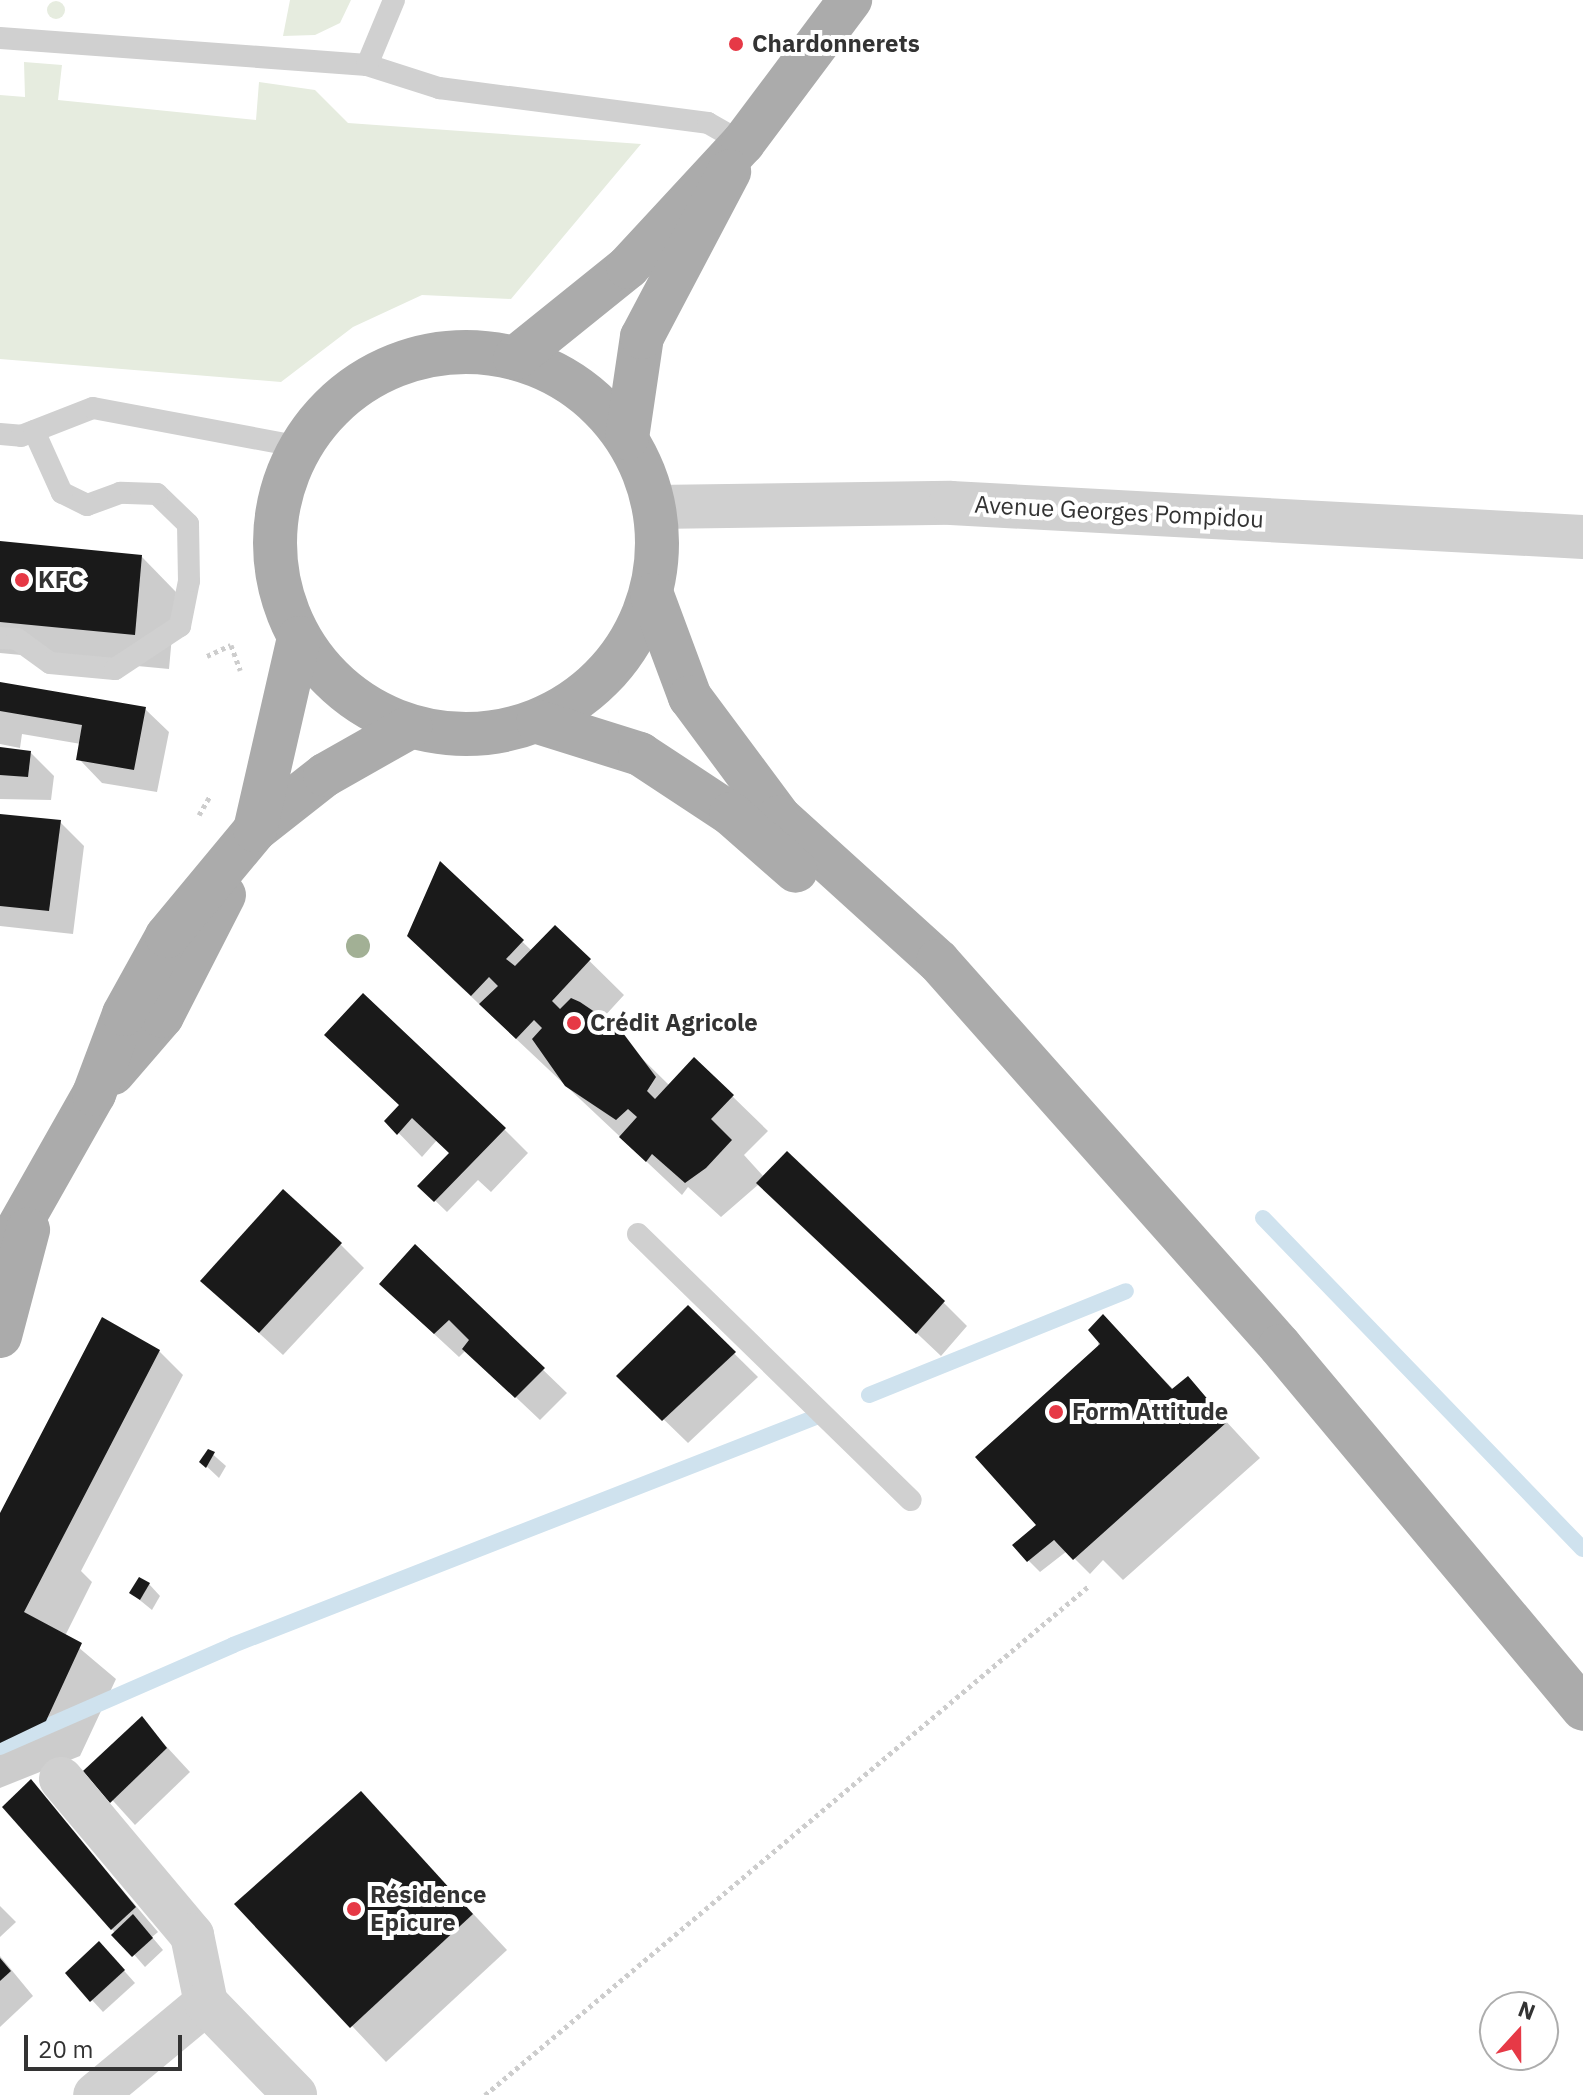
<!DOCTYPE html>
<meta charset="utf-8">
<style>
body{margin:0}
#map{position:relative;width:1583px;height:2095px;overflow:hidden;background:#fff;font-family:"IBM Plex Sans",sans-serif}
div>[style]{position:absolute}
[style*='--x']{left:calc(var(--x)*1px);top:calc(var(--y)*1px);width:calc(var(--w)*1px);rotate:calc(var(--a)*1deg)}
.green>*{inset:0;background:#e6ecdf}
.round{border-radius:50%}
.shadow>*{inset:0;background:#0003}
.stream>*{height:16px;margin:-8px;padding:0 8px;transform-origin:8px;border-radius:8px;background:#cfe2ee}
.building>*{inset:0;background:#1a1a1a}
.path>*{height:5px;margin-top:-2.5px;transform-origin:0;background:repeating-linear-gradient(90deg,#cdcdcd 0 4px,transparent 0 8px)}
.lane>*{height:22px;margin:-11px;padding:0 11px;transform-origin:11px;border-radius:11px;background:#d0d0d0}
.street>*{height:44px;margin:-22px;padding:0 22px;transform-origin:22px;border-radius:22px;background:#d0d0d0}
.primary>*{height:44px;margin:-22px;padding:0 22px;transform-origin:22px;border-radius:22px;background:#ababab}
.primary>.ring{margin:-22px;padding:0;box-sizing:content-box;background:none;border:44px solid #ababab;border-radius:50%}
.trees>*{width:24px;height:24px;margin:-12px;border-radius:50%;background:#a2b095}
.dots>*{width:22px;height:22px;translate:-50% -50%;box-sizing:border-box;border:4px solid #fff;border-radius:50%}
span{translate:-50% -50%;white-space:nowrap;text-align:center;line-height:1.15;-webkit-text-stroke:8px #fff;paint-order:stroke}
.poi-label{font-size:24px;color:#333;font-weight:700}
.left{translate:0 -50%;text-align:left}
.street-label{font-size:24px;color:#333}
.north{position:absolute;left:1479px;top:1991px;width:80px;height:80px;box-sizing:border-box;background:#fff;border:2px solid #adadad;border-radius:50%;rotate:21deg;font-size:22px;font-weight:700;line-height:32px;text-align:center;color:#333}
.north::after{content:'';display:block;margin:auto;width:28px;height:36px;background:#e63946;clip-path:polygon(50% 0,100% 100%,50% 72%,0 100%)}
.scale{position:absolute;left:24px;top:2035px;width:158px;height:36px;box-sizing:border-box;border:4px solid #333;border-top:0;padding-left:10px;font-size:24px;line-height:28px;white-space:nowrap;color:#333;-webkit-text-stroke:6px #fff;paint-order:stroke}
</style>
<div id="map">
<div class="green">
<i style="clip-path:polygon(290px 0,351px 0,340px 23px,315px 35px,283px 36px)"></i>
<i class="round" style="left:47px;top:1px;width:18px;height:18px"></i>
<i style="clip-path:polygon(24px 62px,62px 65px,58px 100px,256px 120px,259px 82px,315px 90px,348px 123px,641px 144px,511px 299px,422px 295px,353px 327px,281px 382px,0 359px,0 95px,25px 97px)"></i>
</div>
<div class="shadow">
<i style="clip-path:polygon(0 543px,142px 557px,176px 592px,169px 669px,0 653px)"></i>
<i style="clip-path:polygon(0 686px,145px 709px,169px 732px,157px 792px,102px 783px,79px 759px,81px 744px,22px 734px,20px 748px,0 744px)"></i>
<i style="clip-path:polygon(0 749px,30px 752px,54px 776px,51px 800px,0 799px)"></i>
<i style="clip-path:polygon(0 816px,60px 822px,84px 846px,73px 934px,0 926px)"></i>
<i style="clip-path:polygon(441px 864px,532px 951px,555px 927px,624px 995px,602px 1019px,670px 1086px,695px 1060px,768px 1131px,744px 1155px,764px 1177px,943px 1302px,967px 1326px,941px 1356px,759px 1184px,721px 1217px,688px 1187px,682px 1195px,444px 971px)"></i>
<i style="clip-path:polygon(401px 1106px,504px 1129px,528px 1153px,491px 1192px,478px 1180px,447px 1212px,420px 1186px,451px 1154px,437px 1140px,422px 1157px,387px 1121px)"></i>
<i style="clip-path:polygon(340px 1244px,364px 1268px,283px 1355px,227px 1304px)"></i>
<i style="clip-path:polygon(415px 1246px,567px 1393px,540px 1420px,466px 1350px,459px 1357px,405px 1307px)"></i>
<i style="clip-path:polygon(688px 1308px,758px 1377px,688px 1443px,619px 1376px)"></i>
<i style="clip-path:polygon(1103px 1317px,1174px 1390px,1187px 1379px,1260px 1458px,1123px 1580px,1103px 1560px,1090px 1574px,1067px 1551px,1040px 1572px,1014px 1546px,1036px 1528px,1062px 1546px)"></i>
<i style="clip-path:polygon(159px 1351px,183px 1375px,81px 1571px,92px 1582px,65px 1636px,116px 1679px,80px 1756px,0 1788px,0 1518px)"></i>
<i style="clip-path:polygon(209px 1451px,226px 1466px,219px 1478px,202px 1462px)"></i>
<i style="clip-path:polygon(149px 1584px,160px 1596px,152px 1610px,131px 1593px)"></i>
<i style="clip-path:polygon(141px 1719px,190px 1772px,135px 1825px,86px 1771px)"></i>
<i style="clip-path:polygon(31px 1782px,158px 1932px,152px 1937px,163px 1950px,145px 1967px,5px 1807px)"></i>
<i style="clip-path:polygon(361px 1794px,507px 1950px,386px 2062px,237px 1904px)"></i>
<i style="clip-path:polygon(0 1906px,16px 1922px,0 1937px)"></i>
<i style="clip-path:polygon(110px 1955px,135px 1983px,103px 2012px,92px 2000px)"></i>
<i style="clip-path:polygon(0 1956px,33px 1996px,0 2027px)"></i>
</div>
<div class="stream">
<i style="--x:1263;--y:1218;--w:460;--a:46"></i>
<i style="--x:869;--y:1395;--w:277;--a:-22"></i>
<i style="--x:0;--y:1747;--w:254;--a:-23.6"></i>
<i style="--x:233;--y:1645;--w:631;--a:-21.36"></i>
</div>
<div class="building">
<i style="clip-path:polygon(0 541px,142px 555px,135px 635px,0 622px)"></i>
<i style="clip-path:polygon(0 682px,146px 707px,134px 770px,76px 760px,82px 725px,0 711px)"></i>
<i style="clip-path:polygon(0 747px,31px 751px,28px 777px,0 775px)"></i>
<i style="clip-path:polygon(0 814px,61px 820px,49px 911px,0 906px)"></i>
<i style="clip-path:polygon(440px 861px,524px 940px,506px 959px,515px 966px,555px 925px,591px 959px,552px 1001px,560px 1009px,571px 998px,580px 1002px,620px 1029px,656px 1077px,647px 1091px,655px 1099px,694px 1057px,734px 1095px,711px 1119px,732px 1140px,706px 1168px,685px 1183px,652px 1154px,646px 1162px,619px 1137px,637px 1117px,628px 1109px,616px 1120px,565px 1086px,532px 1039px,542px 1028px,534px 1020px,516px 1039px,479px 1004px,498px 986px,489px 977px,471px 996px,407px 936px)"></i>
<i style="clip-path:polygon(363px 993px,506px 1128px,434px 1202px,417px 1186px,449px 1153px,412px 1118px,397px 1135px,384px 1121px,399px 1105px,324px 1035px)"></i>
<i style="clip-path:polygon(787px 1151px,945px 1301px,916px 1334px,756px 1183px)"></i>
<i style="clip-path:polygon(283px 1189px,342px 1243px,259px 1333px,200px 1281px)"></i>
<i style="clip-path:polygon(415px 1244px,545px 1368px,515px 1398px,462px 1349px,469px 1340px,449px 1320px,434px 1334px,379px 1284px)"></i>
<i style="clip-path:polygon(688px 1305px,736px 1352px,662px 1421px,616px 1376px)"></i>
<i style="clip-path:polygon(1103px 1314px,1172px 1389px,1188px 1376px,1227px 1422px,1073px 1560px,1054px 1540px,1027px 1562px,1012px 1545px,1036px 1525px,975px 1457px,1100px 1344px,1088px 1330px)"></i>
<i style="clip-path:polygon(102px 1317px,160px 1350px,24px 1612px,82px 1643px,46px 1721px,0 1743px,0 1513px)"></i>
<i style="clip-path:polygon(208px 1449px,215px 1452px,206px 1468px,199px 1462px)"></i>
<i style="clip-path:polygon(139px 1577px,150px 1583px,140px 1600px,129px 1593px)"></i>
<i style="clip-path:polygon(142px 1716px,167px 1748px,110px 1803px,83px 1771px)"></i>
<i style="clip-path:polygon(31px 1779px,136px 1907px,111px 1930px,2px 1807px)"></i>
<i style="clip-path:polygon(361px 1791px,473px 1914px,350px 2028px,234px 1904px)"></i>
<i style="clip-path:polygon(133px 1914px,153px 1938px,132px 1957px,111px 1935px)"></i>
<i style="clip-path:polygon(99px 1941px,125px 1970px,90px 2002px,65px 1973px)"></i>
<i style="clip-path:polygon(0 1958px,11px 1971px,0 1981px)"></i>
</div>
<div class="path">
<i style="--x:207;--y:656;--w:26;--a:-25"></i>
<i style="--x:231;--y:645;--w:27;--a:70"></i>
<i style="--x:199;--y:815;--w:22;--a:-60"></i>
<i style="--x:485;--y:2095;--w:791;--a:-40.13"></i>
</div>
<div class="lane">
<i style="--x:0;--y:38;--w:368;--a:4.2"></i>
<i style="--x:367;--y:65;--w:76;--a:17.7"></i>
<i style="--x:439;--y:88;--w:271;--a:7.4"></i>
<i style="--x:708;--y:123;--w:40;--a:29.7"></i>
<i style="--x:367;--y:65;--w:70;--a:-67.4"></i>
<i style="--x:0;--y:434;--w:21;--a:5"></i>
<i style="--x:21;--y:436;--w:77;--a:-21.3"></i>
<i style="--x:93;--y:408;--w:212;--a:10.6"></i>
<i style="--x:0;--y:638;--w:17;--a:3"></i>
<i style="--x:17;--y:639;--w:41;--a:36"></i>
<i style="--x:50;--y:663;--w:65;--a:5.3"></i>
<i style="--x:115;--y:669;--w:78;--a:-33.5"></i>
<i style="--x:180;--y:626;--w:46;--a:-78.7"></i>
<i style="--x:189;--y:581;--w:57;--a:-91"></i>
<i style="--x:188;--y:524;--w:43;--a:-135.9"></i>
<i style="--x:157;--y:494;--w:37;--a:-178"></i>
<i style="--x:120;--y:493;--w:35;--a:160"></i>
<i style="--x:87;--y:505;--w:28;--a:-154"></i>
<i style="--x:62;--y:493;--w:68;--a:-114.3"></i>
<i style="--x:638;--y:1234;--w:381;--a:44.3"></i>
</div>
<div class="street">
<i style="--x:655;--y:507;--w:296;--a:-0.8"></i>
<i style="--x:951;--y:503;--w:633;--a:3.08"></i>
<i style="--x:61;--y:1779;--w:204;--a:50"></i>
<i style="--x:192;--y:1935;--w:69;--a:78.4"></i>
<i style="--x:206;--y:2003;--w:144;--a:140.3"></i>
<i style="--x:206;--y:2003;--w:128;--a:45.9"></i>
</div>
<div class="primary">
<i class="ring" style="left:275px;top:352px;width:338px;height:338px"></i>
<i style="--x:515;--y:358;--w:145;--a:-38.8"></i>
<i style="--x:628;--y:267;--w:169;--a:-47.2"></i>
<i style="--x:743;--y:143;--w:179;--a:-53.2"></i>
<i style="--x:627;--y:438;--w:102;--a:-81.6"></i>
<i style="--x:642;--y:337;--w:187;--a:-62.2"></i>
<i style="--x:652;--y:595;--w:109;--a:69.6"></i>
<i style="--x:690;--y:697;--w:149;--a:53.4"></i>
<i style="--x:779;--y:817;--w:215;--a:42.2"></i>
<i style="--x:938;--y:961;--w:515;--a:48.38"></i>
<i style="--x:1280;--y:1346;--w:473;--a:50.1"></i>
<i style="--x:538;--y:722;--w:107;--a:17.4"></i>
<i style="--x:640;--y:754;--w:109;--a:33.4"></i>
<i style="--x:731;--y:814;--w:86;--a:41.2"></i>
<i style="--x:255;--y:830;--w:89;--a:-38.2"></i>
<i style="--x:325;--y:775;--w:98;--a:-29.5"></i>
<i style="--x:113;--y:1073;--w:75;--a:-49.3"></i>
<i style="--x:162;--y:1016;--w:136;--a:-62.9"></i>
<i style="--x:0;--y:1260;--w:191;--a:-60.5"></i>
<i style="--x:94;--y:1094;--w:85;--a:-69.4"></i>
<i style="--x:124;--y:1014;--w:89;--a:-61.1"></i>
<i style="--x:167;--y:936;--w:138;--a:-50.3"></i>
<i style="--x:255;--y:830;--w:197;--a:-77.1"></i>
<i style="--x:0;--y:1336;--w:110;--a:-75.2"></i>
</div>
<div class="trees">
<i style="left:358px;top:946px"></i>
</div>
<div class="dots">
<i style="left:736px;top:44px;background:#e63946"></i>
<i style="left:22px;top:580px;background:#e63946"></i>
<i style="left:574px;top:1023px;background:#e63946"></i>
<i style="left:1056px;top:1412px;background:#e63946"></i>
<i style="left:354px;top:1909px;background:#e63946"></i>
</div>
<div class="poi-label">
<span class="left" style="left:752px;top:44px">Chardonnerets</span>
<span class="left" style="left:38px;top:580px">KFC</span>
<span class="left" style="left:590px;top:1023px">Crédit Agricole</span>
<span class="left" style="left:1072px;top:1412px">Form Attitude</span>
<span class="left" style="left:370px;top:1909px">Résidence<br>Epicure</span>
</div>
<div class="street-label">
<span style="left:1119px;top:512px;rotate:3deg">Avenue Georges Pompidou</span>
</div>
<div class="north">N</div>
<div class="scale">20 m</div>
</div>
